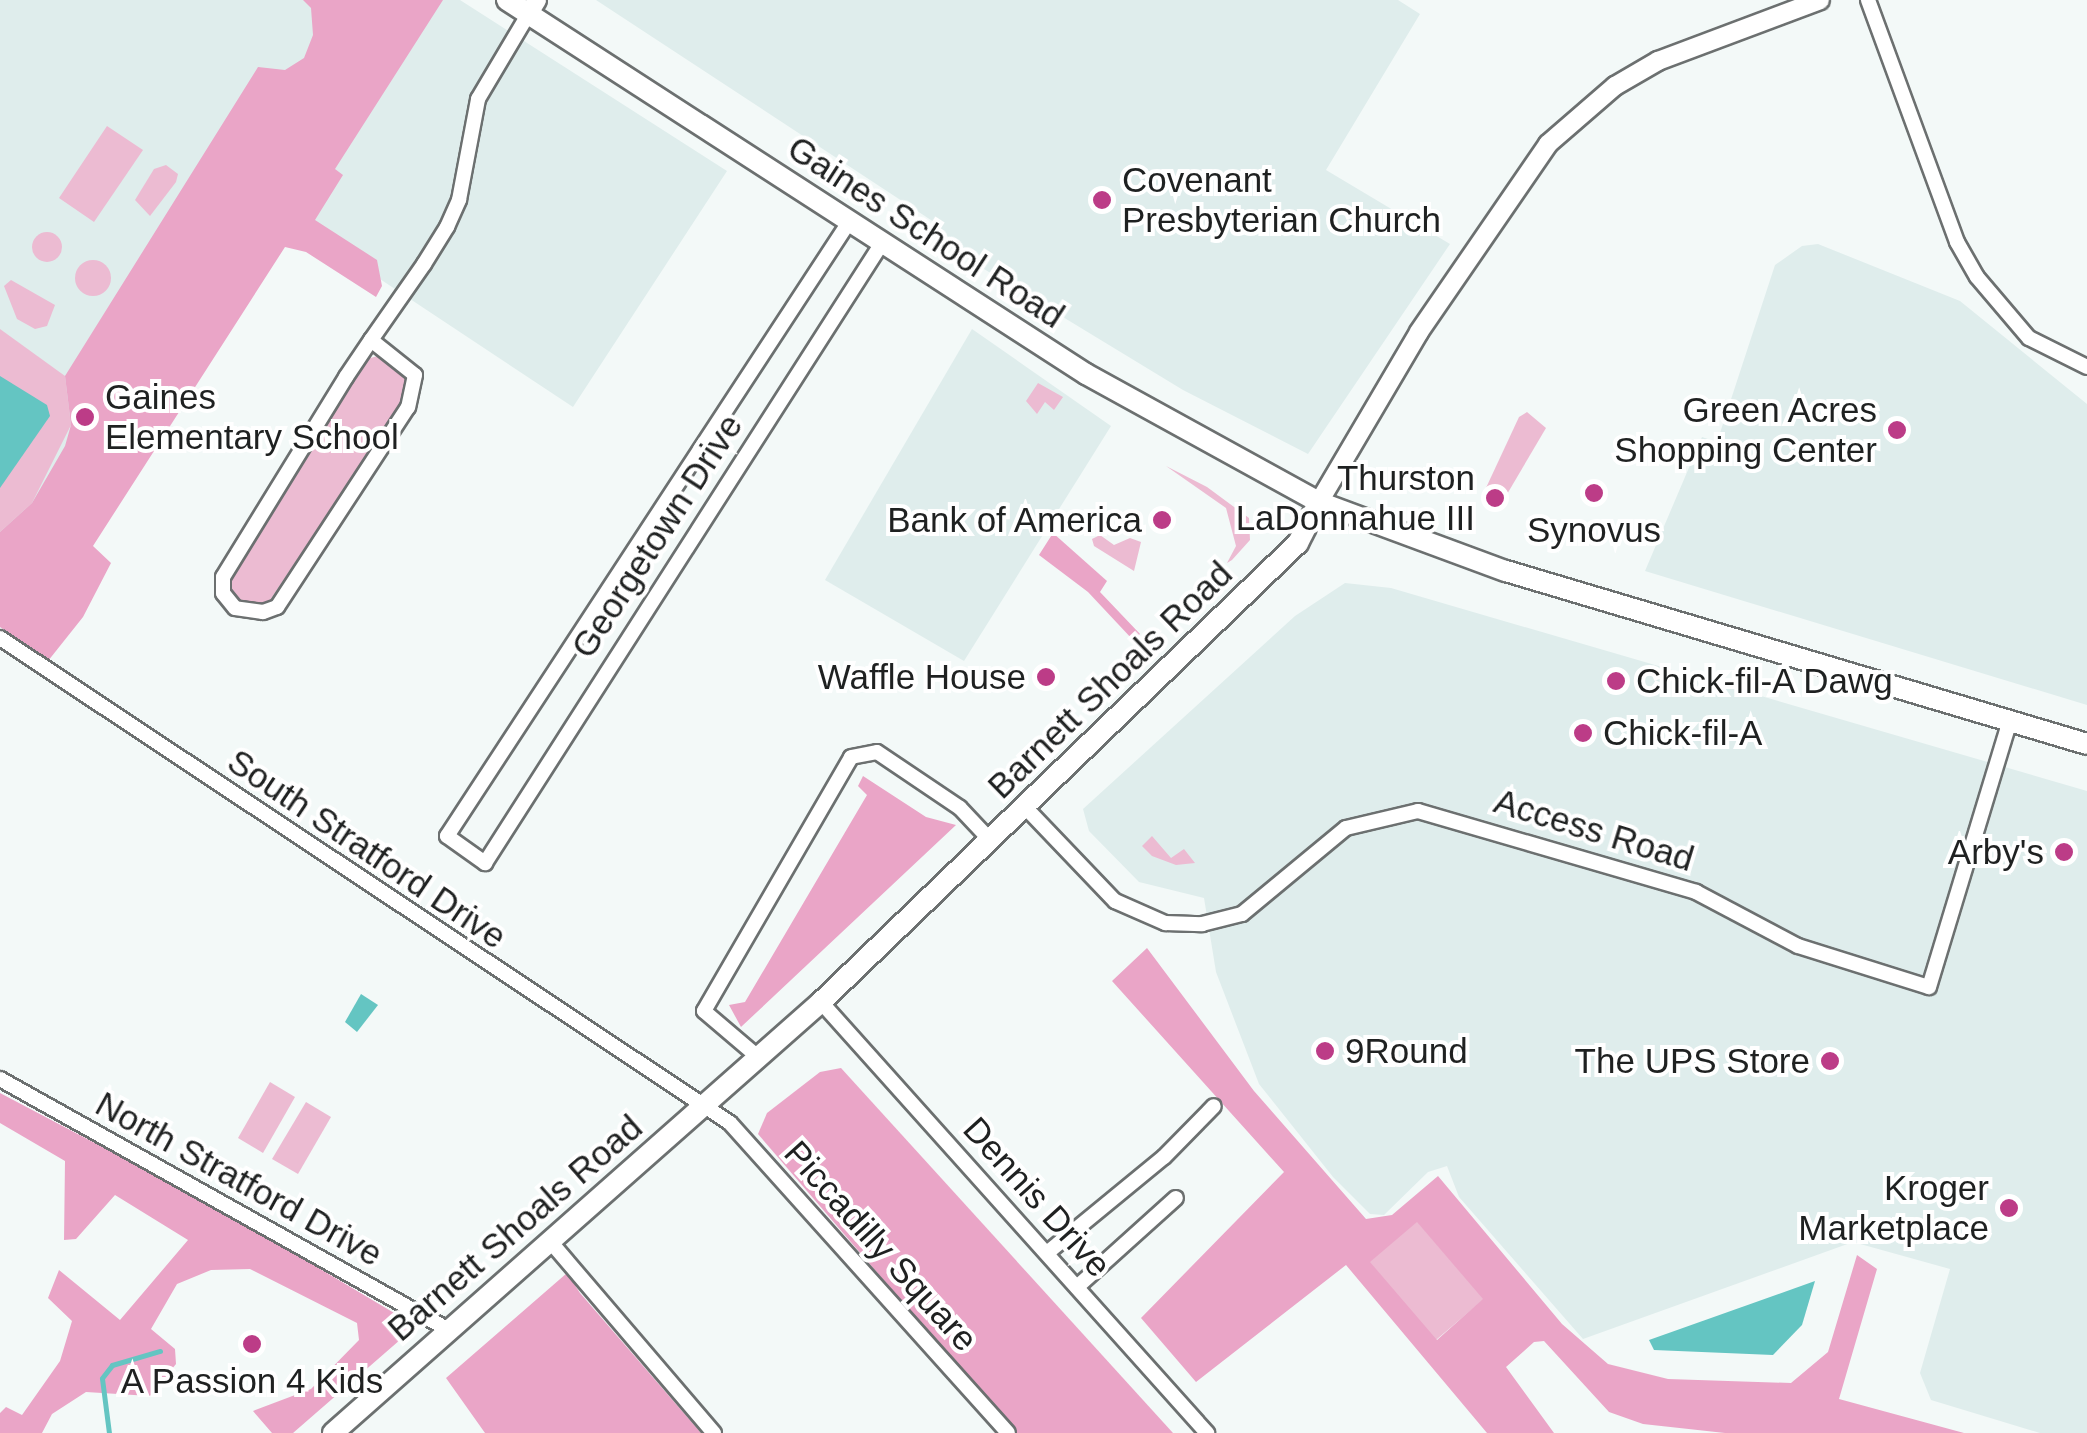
<!DOCTYPE html>
<style>
body{margin:0}
#map{position:relative;width:2087px;height:1433px;overflow:hidden;background:#f3f9f8;font-family:Helvetica,sans-serif}
div>[style]{position:absolute}
[style*='--x']{left:calc(var(--x)*1px);top:calc(var(--y)*1px);width:calc(var(--w)*1px);rotate:calc(var(--a)*1deg)}
.built>*{inset:0;background:#dfedec}
.green>*{inset:0;background:#ecbbd2}
.round{border-radius:50%}
.forest>*{inset:0;background:#eaa5c7}
.water>*{inset:0;background:#64c5c2}
.stream>*{height:5px;margin:-2.5px;padding:0 2.5px;transform-origin:2.5px;border-radius:2.5px;background:#64c5c2}
.roads{filter:drop-shadow(2px 0 #6c7070) drop-shadow(-2px 0 #6c7070) drop-shadow(0 2px #6c7070) drop-shadow(0 -2px #6c7070)}
.minor>*{height:14px;margin:-7px;padding:0 7px;transform-origin:7px;border-radius:7px;background:#fff}
.tertiary>*{height:18px;margin:-9px;padding:0 9px;transform-origin:9px;border-radius:9px;background:#fff}
.secondary>*{height:20px;margin:-10px;padding:0 10px;transform-origin:10px;border-radius:10px;background:#fff}
.dots>*{width:28px;height:28px;translate:-50% -50%;box-sizing:border-box;border:5px solid #fff;border-radius:50%}
span{translate:-50% -50%;white-space:nowrap;text-align:center;line-height:1.15;-webkit-text-stroke:8px #fff;paint-order:stroke}
.poi-label{font-size:35px;color:#1f2121}
.left{translate:0 -50%;text-align:left}
.right{translate:-100% -50%;text-align:right}
.street-label{font-size:35px;color:#1f2121}
</style>
<div id="map">
<div class="built">
<i style="clip-path:polygon(0 0,460px 0,727px 171px,573px 407px,297px 224px,0 610px)"></i>
<i style="clip-path:polygon(596px 0,1398px 0,1420px 14px,1326px 170px,1450px 244px,1308px 454px,1183px 390px,966px 258px,950px 247px,937px 224px)"></i>
<i style="clip-path:polygon(1818px 244px,1960px 301px,2087px 404px,2087px 705px,1645px 571px,1702px 437px,1717px 442px,1775px 265px,1802px 246px)"></i>
<i style="clip-path:polygon(972px 329px,1111px 426px,964px 661px,825px 580px)"></i>
<i style="clip-path:polygon(1345px 583px,1391px 588px,2087px 791px,2087px 1433px,2040px 1433px,1931px 1400px,1920px 1373px,1950px 1269px,1853px 1242px,1583px 1339px,1459px 1197px,1447px 1166px,1428px 1172px,1384px 1215px,1370px 1214px,1333px 1177px,1259px 1084px,1216px 972px,1204px 898px,1139px 882px,1089px 831px,1083px 809px,1295px 616px)"></i>
</div>
<div class="green">
<i style="clip-path:polygon(107px 126px,143px 150px,94px 222px,59px 198px)"></i>
<i style="clip-path:polygon(166px 165px,178px 174px,176px 182px,150px 216px,135px 200px,154px 169px)"></i>
<i class="round" style="left:32px;top:232px;width:30px;height:30px"></i>
<i class="round" style="left:75px;top:260px;width:36px;height:36px"></i>
<i style="clip-path:polygon(11px 280px,55px 305px,47px 326px,35px 329px,17px 319px,4px 286px)"></i>
<i style="clip-path:polygon(0 329px,65px 376px,71px 425px,32px 503px,0 532px)"></i>
<i style="clip-path:polygon(381px 355px,407px 375px,408px 394px,268px 603px,241px 604px,228px 586px,231px 569px,367px 359px)"></i>
<i style="clip-path:polygon(1038px 383px,1063px 397px,1054px 410px,1045px 402px,1037px 414px,1026px 401px)"></i>
<i style="clip-path:polygon(1527px 412px,1546px 428px,1503px 501px,1490px 506px,1485px 490px,1519px 417px)"></i>
<i style="clip-path:polygon(1166px 466px,1207px 487px,1249px 518px,1250px 540px,1232px 560px,1227px 563px,1236px 546px,1226px 508px)"></i>
<i style="clip-path:polygon(1100px 535px,1114px 545px,1130px 538px,1141px 542px,1134px 571px,1094px 546px,1092px 539px)"></i>
<i style="clip-path:polygon(1152px 836px,1171px 858px,1184px 849px,1195px 863px,1176px 865px,1152px 856px,1142px 846px)"></i>
<i style="clip-path:polygon(270px 1082px,295px 1097px,263px 1153px,238px 1138px)"></i>
<i style="clip-path:polygon(306px 1102px,331px 1117px,298px 1174px,272px 1159px)"></i>
<i style="clip-path:polygon(1417px 1221px,1484px 1299px,1436px 1340px,1369px 1262px)"></i>
</div>
<div class="forest">
<i style="clip-path:polygon(303px 0,443px 0,335px 169px,343px 175px,315px 220px,377px 260px,382px 286px,376px 297px,306px 252px,285px 247px,93px 546px,111px 563px,83px 617px,48px 661px,0 627px,0 532px,32px 503px,65px 446px,71px 425px,65px 376px,258px 67px,285px 70px,304px 58px,313px 35px,311px 8px)"></i>
<i style="clip-path:polygon(1053px 533px,1107px 581px,1100px 592px,1140px 634px,1133px 640px,1088px 592px,1039px 555px)"></i>
<i style="clip-path:polygon(863px 776px,926px 817px,956px 825px,741px 1027px,729px 1005px,745px 1002px,867px 795px,858px 786px)"></i>
<i style="clip-path:polygon(evenodd,1147px 948px,1254px 1091px,1366px 1219px,1392px 1215px,1438px 1176px,1562px 1324px,1608px 1364px,1668px 1379px,1791px 1383px,1828px 1352px,1857px 1255px,1877px 1269px,1839px 1399px,1964px 1433px,1725px 1433px,1643px 1424px,1609px 1412px,1544px 1341px,1534px 1342px,1506px 1367px,1554px 1433px,1487px 1433px,1346px 1265px,1196px 1382px,1141px 1318px,1284px 1172px,1112px 981px,1147px 948px,1417px 1222px,1483px 1299px,1437px 1340px,1370px 1262px,1417px 1222px)"></i>
<i style="clip-path:polygon(841px 1068px,1173px 1433px,1015px 1433px,758px 1134px,767px 1113px,820px 1072px)"></i>
<i style="clip-path:polygon(0 1093px,216px 1207px,416px 1326px,293px 1433px,272px 1433px,253px 1411px,311px 1389px,359px 1340px,357px 1323px,250px 1269px,211px 1270px,177px 1284px,151px 1329px,175px 1349px,176px 1364px,150px 1396px,86px 1392px,52px 1414px,42px 1433px,0 1433px,0 1413px,6px 1407px,22px 1415px,60px 1361px,72px 1321px,48px 1298px,59px 1270px,120px 1320px,188px 1240px,115px 1195px,76px 1239px,64px 1240px,65px 1161px,0 1123px)"></i>
<i style="clip-path:polygon(567px 1273px,580px 1293px,701px 1433px,485px 1433px,446px 1378px)"></i>
</div>
<div class="water">
<i style="clip-path:polygon(0 376px,47px 405px,50px 416px,0 488px)"></i>
<i style="clip-path:polygon(361px 994px,378px 1005px,357px 1032px,345px 1022px)"></i>
<i style="clip-path:polygon(1815px 1281px,1802px 1325px,1773px 1355px,1654px 1350px,1649px 1340px)"></i>
</div>
<div class="stream">
<i style="--x:109;--y:1433;--w:55;--a:-97.3"></i>
<i style="--x:102;--y:1378;--w:16;--a:-52"></i>
<i style="--x:112;--y:1365;--w:50;--a:-16.3"></i>
</div>
<div class="roads">
<div class="minor">
<i style="--x:1868;--y:0;--w:258;--a:69.8"></i>
<i style="--x:1957;--y:242;--w:40;--a:60.3"></i>
<i style="--x:1977;--y:277;--w:80;--a:49.6"></i>
<i style="--x:2029;--y:338;--w:65;--a:26.6"></i>
<i style="--x:849;--y:222;--w:734;--a:123.21"></i>
<i style="--x:447;--y:836;--w:47;--a:35.4"></i>
<i style="--x:485;--y:863;--w:736;--a:-57.37"></i>
<i style="--x:371;--y:340;--w:56;--a:38.5"></i>
<i style="--x:415;--y:375;--w:33;--a:102"></i>
<i style="--x:408;--y:407;--w:239;--a:123.2"></i>
<i style="--x:277;--y:607;--w:15;--a:160"></i>
<i style="--x:263;--y:612;--w:28;--a:-172"></i>
<i style="--x:235;--y:608;--w:19;--a:-129"></i>
<i style="--x:223;--y:593;--w:16;--a:-90"></i>
<i style="--x:223;--y:577;--w:235;--a:-58.4"></i>
<i style="--x:346;--y:377;--w:45;--a:-56"></i>
<i style="--x:371;--y:340;--w:93;--a:-55.1"></i>
<i style="--x:424;--y:264;--w:44;--a:-58.1"></i>
<i style="--x:447;--y:227;--w:30;--a:-66"></i>
<i style="--x:459;--y:200;--w:103;--a:-79.3"></i>
<i style="--x:478;--y:99;--w:100;--a:-59.3"></i>
<i style="--x:0;--y:638;--w:876;--a:33.6"></i>
<i style="--x:730;--y:1123;--w:416;--a:48.1"></i>
<i style="--x:1026;--y:808;--w:129;--a:46.3"></i>
<i style="--x:1115;--y:901;--w:55;--a:23.7"></i>
<i style="--x:1165;--y:923;--w:37;--a:2"></i>
<i style="--x:1202;--y:924;--w:41;--a:-14"></i>
<i style="--x:1242;--y:914;--w:135;--a:-39.6"></i>
<i style="--x:1346;--y:828;--w:74;--a:-13.3"></i>
<i style="--x:1418;--y:811;--w:290;--a:16.2"></i>
<i style="--x:1696;--y:892;--w:115;--a:27.9"></i>
<i style="--x:1798;--y:946;--w:137;--a:17.4"></i>
<i style="--x:1929;--y:987;--w:278;--a:-73.1"></i>
<i style="--x:821;--y:1002;--w:579;--a:48.15"></i>
<i style="--x:758;--y:1057;--w:71;--a:-139.6"></i>
<i style="--x:704;--y:1011;--w:293;--a:-59.9"></i>
<i style="--x:851;--y:757;--w:26;--a:-11"></i>
<i style="--x:877;--y:752;--w:100;--a:34"></i>
<i style="--x:960;--y:808;--w:44;--a:46.8"></i>
<i style="--x:0;--y:1079;--w:514;--a:29.21"></i>
<i style="--x:549;--y:1240;--w:254;--a:49.5"></i>
<i style="--x:1047;--y:1253;--w:151;--a:-39.4"></i>
<i style="--x:1164;--y:1157;--w:71;--a:-45.6"></i>
<i style="--x:1077;--y:1287;--w:133;--a:-42"></i>
</div>
<div class="tertiary">
<i style="--x:529;--y:13;--w:15;--a:-58"></i>
<i style="--x:1319;--y:502;--w:197;--a:-59.5"></i>
<i style="--x:1419;--y:332;--w:228;--a:-55.5"></i>
<i style="--x:1548;--y:144;--w:89;--a:-40.9"></i>
<i style="--x:1615;--y:86;--w:50;--a:-30.2"></i>
<i style="--x:1658;--y:61;--w:173;--a:-20.6"></i>
</div>
<div class="secondary">
<i style="--x:507;--y:0;--w:689;--a:32.86"></i>
<i style="--x:1086;--y:374;--w:266;--a:28.8"></i>
<i style="--x:1319;--y:502;--w:199;--a:20.3"></i>
<i style="--x:1506;--y:571;--w:606;--a:16.58"></i>
<i style="--x:333;--y:1433;--w:651;--a:-41.45"></i>
<i style="--x:821;--y:1002;--w:662;--a:-43.9"></i>
<i style="--x:1298;--y:543;--w:46;--a:-62.9"></i>
</div>
</div>
<div class="dots">
<i style="left:1102px;top:200px;background:#bc3c87"></i>
<i style="left:85px;top:417px;background:#bc3c87"></i>
<i style="left:1897px;top:430px;background:#bc3c87"></i>
<i style="left:1594px;top:493px;background:#bc3c87"></i>
<i style="left:1495px;top:498px;background:#bc3c87"></i>
<i style="left:1162px;top:520px;background:#bc3c87"></i>
<i style="left:1046px;top:677px;background:#bc3c87"></i>
<i style="left:1616px;top:681px;background:#bc3c87"></i>
<i style="left:1583px;top:733px;background:#bc3c87"></i>
<i style="left:2064px;top:852px;background:#bc3c87"></i>
<i style="left:1325px;top:1051px;background:#bc3c87"></i>
<i style="left:1830px;top:1061px;background:#bc3c87"></i>
<i style="left:2009px;top:1208px;background:#bc3c87"></i>
<i style="left:252px;top:1344px;background:#bc3c87"></i>
</div>
<div class="poi-label">
<span class="left" style="left:1122px;top:200px">Covenant<br>Presbyterian Church</span>
<span class="left" style="left:105px;top:417px">Gaines<br>Elementary School</span>
<span class="right" style="left:1877px;top:430px">Green Acres<br>Shopping Center</span>
<span class="right" style="left:1475px;top:498px">Thurston<br>LaDonnahue III</span>
<span class="right" style="left:1142px;top:520px">Bank of America</span>
<span style="left:1594px;top:530px">Synovus</span>
<span class="right" style="left:1026px;top:677px">Waffle House</span>
<span class="left" style="left:1636px;top:681px">Chick-fil-A Dawg</span>
<span class="left" style="left:1603px;top:733px">Chick-fil-A</span>
<span class="right" style="left:2044px;top:852px">Arby's</span>
<span class="left" style="left:1345px;top:1051px">9Round</span>
<span class="right" style="left:1810px;top:1061px">The UPS Store</span>
<span class="right" style="left:1989px;top:1208px">Kroger<br>Marketplace</span>
<span style="left:252px;top:1381px">A Passion 4 Kids</span>
</div>
<div class="street-label">
<span style="left:926px;top:232px;rotate:33deg">Gaines School Road</span>
<span style="left:657px;top:536px;rotate:-57deg">Georgetown Drive</span>
<span style="left:1110px;top:680px;rotate:-44deg">Barnett Shoals Road</span>
<span style="left:1594px;top:830px;rotate:17deg">Access Road</span>
<span style="left:367px;top:849px;rotate:34deg">South Stratford Drive</span>
<span style="left:239px;top:1179px;rotate:29deg">North Stratford Drive</span>
<span style="left:1037px;top:1197px;rotate:48deg">Dennis Drive</span>
<span style="left:515px;top:1228px;rotate:-41deg">Barnett Shoals Road</span>
<span style="left:881px;top:1246px;rotate:48deg">Piccadilly Square</span>
</div>
</div>
